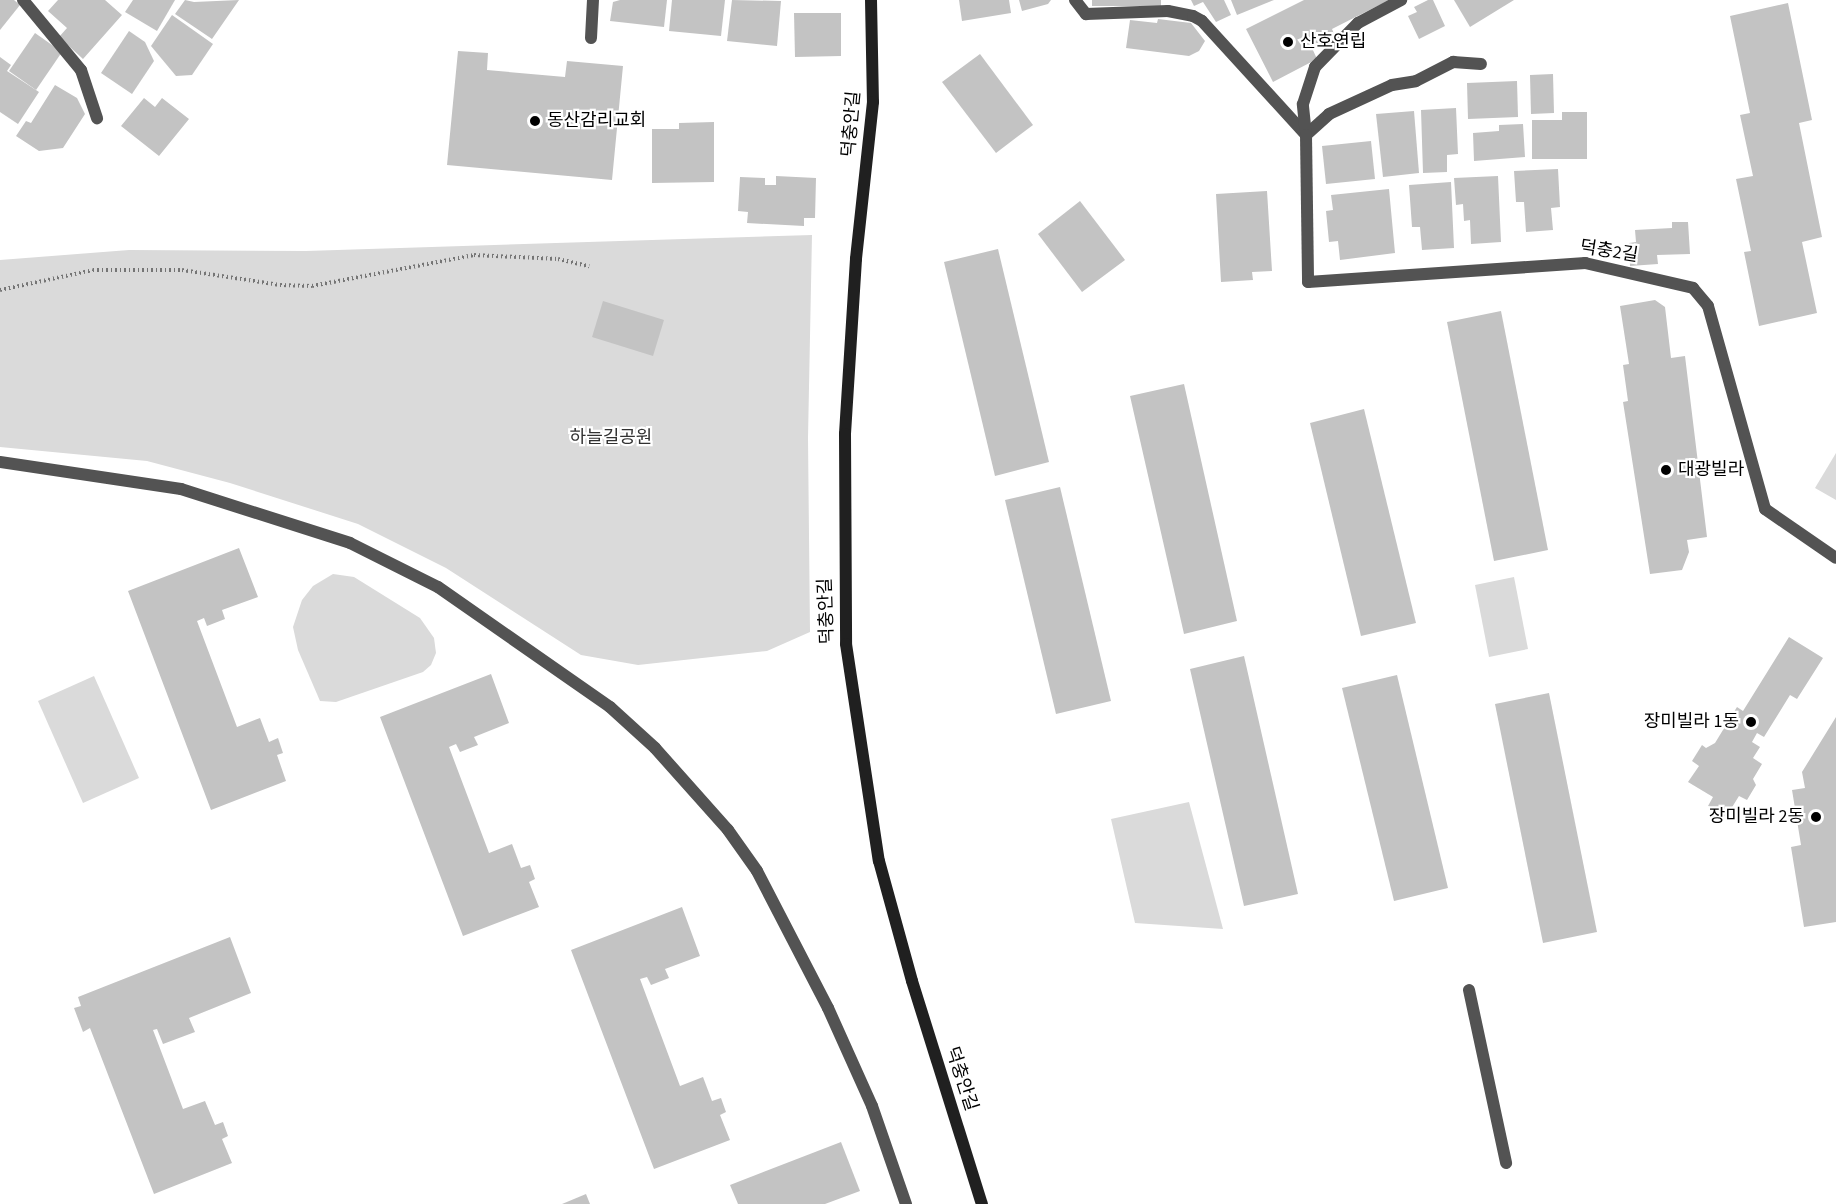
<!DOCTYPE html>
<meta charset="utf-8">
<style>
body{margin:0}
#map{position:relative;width:1836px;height:1204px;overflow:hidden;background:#fff;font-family:"Source Sans 3","Noto Sans KR",sans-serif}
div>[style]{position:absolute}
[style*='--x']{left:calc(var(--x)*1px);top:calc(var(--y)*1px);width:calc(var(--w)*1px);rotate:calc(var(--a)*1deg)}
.green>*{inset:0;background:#dadada}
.building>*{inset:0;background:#c3c3c3}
.path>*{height:4px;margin-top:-2px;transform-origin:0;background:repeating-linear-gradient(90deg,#757575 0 1.5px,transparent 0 4.5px)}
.lane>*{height:12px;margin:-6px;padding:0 6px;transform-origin:6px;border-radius:6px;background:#535353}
.street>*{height:12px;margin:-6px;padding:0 6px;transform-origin:6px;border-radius:6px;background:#535353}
.secondary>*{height:12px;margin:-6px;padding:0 6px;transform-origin:6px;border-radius:6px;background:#202020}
.dots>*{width:16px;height:16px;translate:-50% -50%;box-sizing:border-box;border:3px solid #fff;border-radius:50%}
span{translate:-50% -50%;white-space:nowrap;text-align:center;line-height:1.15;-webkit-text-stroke:4.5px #fff;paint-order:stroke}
.poi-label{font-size:18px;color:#000}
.left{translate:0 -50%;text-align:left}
.right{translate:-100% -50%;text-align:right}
.street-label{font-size:18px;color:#000}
.park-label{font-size:18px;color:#313131}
</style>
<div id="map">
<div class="green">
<i style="clip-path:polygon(812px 235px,808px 438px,810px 632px,767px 651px,638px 665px,581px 655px,446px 568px,358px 524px,230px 483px,147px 461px,0 447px,0 260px,129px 250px,306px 251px)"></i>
<i style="clip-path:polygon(1836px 453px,1836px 500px,1815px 488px)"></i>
<i style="clip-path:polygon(333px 574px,354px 577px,420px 618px,434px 638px,436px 653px,431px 665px,423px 672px,336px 702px,320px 701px,298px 650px,293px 627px,302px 600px,313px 586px)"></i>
<i style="clip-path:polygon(1514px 577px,1528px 649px,1489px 657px,1475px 585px)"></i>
<i style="clip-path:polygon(94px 676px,139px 778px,83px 803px,38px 701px)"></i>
<i style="clip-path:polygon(1189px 802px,1223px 929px,1135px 923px,1111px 819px)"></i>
</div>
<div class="building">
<i style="clip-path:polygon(0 0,14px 0,20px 5px,0 30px)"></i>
<i style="clip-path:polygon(58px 0,105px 0,122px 15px,83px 59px,59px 37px,67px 28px,48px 11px)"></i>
<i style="clip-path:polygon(133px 0,175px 0,157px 31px,125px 12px)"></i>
<i style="clip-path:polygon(185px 0,194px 2px,239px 0,212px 39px,175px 14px)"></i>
<i style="clip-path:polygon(620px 0,667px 0,664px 27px,610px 21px,613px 2px)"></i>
<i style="clip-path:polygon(672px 0,725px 0,721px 36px,669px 31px)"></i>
<i style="clip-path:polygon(732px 0,781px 1px,777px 46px,727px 41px)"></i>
<i style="clip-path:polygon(959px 0,1009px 0,1011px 13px,962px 21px)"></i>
<i style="clip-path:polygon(1019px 0,1051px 0,1048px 4px,1022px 11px)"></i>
<i style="clip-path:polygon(1092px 0,1161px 0,1161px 6px,1092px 6px)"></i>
<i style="clip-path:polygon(1191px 0,1224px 0,1231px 15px,1216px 22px,1203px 2px,1194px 6px)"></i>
<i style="clip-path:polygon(1231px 0,1274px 0,1237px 15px)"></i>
<i style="clip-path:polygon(1304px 0,1389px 0,1332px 29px,1335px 36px,1312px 48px,1317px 59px,1273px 82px,1246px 29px)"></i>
<i style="clip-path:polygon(1428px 0,1433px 0,1445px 26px,1419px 39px,1408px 16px,1417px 12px,1414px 7px)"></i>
<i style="clip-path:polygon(1454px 0,1514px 0,1470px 27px)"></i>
<i style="clip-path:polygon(1788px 3px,1812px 120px,1799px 123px,1822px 237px,1802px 242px,1817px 313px,1759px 326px,1744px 252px,1751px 251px,1736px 179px,1753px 176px,1740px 115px,1750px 113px,1730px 16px)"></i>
<i style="clip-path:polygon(794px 13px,841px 13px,841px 56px,795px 57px)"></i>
<i style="clip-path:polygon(172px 15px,213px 44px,192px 75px,176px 76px,151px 46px)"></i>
<i style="clip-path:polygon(1158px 19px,1191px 23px,1205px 41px,1199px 51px,1189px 56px,1126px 48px,1130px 20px,1157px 23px)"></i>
<i style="clip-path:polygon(129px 31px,145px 42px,154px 61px,132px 94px,101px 73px)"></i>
<i style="clip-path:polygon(35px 33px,62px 52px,36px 90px,9px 71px)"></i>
<i style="clip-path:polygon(458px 51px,488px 53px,487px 70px,565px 77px,567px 61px,623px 66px,612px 180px,447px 165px)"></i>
<i style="clip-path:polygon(980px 54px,1033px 125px,996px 153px,942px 82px)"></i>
<i style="clip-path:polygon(0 57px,11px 65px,7px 71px,39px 92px,18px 124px,0 112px)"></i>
<i style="clip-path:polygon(1553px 74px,1554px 113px,1531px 114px,1530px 75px)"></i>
<i style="clip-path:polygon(1517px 81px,1518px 117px,1468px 119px,1467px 83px)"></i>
<i style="clip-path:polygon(55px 85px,77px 98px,85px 114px,63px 148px,39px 151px,16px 136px,26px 121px,31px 123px)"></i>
<i style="clip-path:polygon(144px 98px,155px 107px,162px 98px,189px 119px,159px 156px,121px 126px)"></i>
<i style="clip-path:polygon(1456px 108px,1458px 154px,1447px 155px,1447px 172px,1423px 173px,1421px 110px)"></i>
<i style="clip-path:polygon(1414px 111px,1419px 173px,1383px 177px,1376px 114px)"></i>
<i style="clip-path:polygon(1562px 112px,1587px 112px,1587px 159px,1532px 159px,1532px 120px,1562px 120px)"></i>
<i style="clip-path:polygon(714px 122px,714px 182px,652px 183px,652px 129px,679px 129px,679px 123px)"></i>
<i style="clip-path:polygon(1523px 124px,1525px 157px,1474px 161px,1473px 133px,1499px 131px,1499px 125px)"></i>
<i style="clip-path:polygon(1371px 141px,1375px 179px,1326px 184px,1322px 146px)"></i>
<i style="clip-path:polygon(1558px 169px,1560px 207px,1551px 208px,1553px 230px,1526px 232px,1524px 202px,1516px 202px,1514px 171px)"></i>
<i style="clip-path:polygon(776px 176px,816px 178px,815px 218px,804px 218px,804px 226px,747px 223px,748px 212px,738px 211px,740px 177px,765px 178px,765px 185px,776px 185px)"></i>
<i style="clip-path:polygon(1498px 176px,1501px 242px,1471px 244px,1470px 220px,1464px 221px,1463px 204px,1456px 205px,1454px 178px)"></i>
<i style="clip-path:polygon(1451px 182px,1454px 248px,1422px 250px,1420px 227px,1412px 227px,1409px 185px)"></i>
<i style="clip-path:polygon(1389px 189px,1395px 253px,1340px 260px,1338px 241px,1329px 242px,1326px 211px,1333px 210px,1331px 195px)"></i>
<i style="clip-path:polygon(1267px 191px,1272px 271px,1252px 272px,1253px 280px,1221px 282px,1216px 194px)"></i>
<i style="clip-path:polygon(1080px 201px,1125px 260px,1082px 292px,1038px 234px)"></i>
<i style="clip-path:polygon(1672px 222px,1688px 222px,1690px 254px,1657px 255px,1658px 264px,1630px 266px,1629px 243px,1636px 242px,1635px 230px,1672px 228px)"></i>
<i style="clip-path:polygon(998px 249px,1049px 462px,995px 476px,944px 262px)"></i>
<i style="clip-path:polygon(1655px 300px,1665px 307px,1671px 358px,1685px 356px,1707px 537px,1687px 540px,1689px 552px,1682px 570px,1650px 574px,1623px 402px,1628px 401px,1623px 365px,1629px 364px,1620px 306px)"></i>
<i style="clip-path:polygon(603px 301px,664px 320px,653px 356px,592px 337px)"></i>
<i style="clip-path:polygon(1501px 311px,1548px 550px,1494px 561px,1447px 322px)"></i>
<i style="clip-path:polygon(1184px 384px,1237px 621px,1184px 634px,1130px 396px)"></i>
<i style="clip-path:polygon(1364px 409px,1416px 623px,1361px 636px,1310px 423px)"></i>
<i style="clip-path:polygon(1060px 487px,1111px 701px,1056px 714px,1005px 500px)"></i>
<i style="clip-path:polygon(239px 548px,258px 597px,222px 610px,225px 619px,207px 626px,204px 618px,197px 621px,237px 727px,260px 718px,269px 742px,278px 738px,283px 753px,277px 755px,286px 781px,211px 810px,128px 591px)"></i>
<i style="clip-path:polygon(1789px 637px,1823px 658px,1797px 699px,1790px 695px,1764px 737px,1757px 733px,1752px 742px,1760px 747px,1753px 758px,1762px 764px,1753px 779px,1756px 785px,1747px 800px,1739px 796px,1726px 817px,1708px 806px,1713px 797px,1688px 782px,1699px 766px,1692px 761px,1702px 745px,1706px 748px,1715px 743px,1737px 707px,1743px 711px)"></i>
<i style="clip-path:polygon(1244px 656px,1298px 894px,1244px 906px,1190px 669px)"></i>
<i style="clip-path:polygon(491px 674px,509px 723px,474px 737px,478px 745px,460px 752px,456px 744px,449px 747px,489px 853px,512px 844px,521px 868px,530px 865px,535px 879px,529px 882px,539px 907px,463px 936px,380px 717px)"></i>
<i style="clip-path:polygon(1397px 675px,1448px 888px,1394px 901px,1342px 688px)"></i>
<i style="clip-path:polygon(1549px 693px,1597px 932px,1543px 943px,1495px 704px)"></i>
<i style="clip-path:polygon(1836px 717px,1836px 922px,1804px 927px,1791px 847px,1801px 845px,1792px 790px,1805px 788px,1802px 772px)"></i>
<i style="clip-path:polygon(682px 907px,700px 956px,665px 969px,669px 978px,651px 985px,647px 977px,640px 979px,680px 1086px,703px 1077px,712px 1101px,721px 1098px,726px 1112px,720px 1115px,730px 1140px,654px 1169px,571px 950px)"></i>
<i style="clip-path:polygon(230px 937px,251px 993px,189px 1018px,195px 1032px,163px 1044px,157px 1029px,153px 1030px,183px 1109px,205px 1101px,215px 1125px,223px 1122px,228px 1136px,222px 1139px,232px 1163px,154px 1194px,90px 1028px,83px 1032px,74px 1008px,81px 1006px,78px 997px)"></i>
<i style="clip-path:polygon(841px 1142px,860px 1191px,825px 1204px,738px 1204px,730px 1185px)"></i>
<i style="clip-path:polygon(586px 1194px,590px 1204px,562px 1204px)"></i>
</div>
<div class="path">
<i style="--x:0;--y:290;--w:95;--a:-12.1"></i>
<i style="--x:93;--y:270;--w:89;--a:0"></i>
<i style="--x:182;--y:270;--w:99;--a:8.7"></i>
<i style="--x:280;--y:285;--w:32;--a:2"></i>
<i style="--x:312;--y:286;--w:165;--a:-10.8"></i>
<i style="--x:474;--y:255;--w:84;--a:2.7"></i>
<i style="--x:558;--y:259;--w:32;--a:13"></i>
</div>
<div class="lane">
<i style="--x:23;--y:0;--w:91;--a:50.4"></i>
<i style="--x:81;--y:70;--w:51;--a:71.6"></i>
<i style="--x:1075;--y:0;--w:18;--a:52"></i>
<i style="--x:1086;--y:14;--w:82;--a:-2.1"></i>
<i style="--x:1168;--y:11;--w:25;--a:11"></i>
<i style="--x:1193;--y:16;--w:10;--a:29"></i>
<i style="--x:1202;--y:21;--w:154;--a:47.6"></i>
<i style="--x:591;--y:38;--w:38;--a:-87"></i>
<i style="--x:1306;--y:135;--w:31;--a:-42"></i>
<i style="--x:1329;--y:114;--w:69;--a:-24.7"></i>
<i style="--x:1392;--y:85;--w:24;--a:-9"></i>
<i style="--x:1416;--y:81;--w:42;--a:-27.2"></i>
<i style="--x:1453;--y:62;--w:28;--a:4"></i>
<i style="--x:1306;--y:135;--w:31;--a:-96"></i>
<i style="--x:1303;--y:104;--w:39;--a:-72"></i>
<i style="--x:1315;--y:67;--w:62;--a:-45.7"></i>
<i style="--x:1358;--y:23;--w:49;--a:-28.1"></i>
<i style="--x:1469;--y:990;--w:177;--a:77.9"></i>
</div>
<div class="street">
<i style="--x:1306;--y:135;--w:147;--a:89.2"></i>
<i style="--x:1308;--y:282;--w:278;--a:-3.9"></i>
<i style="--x:1585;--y:263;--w:111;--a:13"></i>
<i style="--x:1693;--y:288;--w:23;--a:50"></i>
<i style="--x:1708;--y:306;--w:211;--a:74.3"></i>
<i style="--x:1765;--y:509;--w:86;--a:34.6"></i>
<i style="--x:0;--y:462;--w:183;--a:8.5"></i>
<i style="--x:181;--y:489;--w:177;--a:17.7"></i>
<i style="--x:350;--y:543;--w:98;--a:26.6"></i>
<i style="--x:438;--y:587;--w:210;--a:34.9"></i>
<i style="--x:610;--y:707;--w:61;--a:42.3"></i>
<i style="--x:655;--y:748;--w:110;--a:48.3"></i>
<i style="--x:728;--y:830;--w:50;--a:54.7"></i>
<i style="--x:757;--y:871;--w:154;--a:62.6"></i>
<i style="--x:828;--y:1008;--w:107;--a:65.8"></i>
<i style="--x:872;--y:1106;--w:104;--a:70.9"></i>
</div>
<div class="secondary">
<i style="--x:871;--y:0;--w:102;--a:88.9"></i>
<i style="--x:873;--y:102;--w:158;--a:96.2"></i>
<i style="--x:856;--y:259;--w:175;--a:93.6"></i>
<i style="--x:845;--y:434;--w:210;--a:89.7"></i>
<i style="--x:846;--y:644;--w:219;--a:81.4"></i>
<i style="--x:879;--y:861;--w:124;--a:74.6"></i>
<i style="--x:912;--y:981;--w:234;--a:72.6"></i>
</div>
<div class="dots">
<i style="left:1288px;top:42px;background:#000"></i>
<i style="left:535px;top:121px;background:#000"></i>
<i style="left:1666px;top:470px;background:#000"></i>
<i style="left:1751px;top:722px;background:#000"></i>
<i style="left:1816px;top:817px;background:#000"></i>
</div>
<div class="poi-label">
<span class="left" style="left:1300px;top:42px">산호연립</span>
<span class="left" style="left:547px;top:121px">동산감리교회</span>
<span class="left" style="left:1678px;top:470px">대광빌라</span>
<span class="right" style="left:1739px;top:722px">장미빌라 1동</span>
<span class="right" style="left:1804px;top:817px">장미빌라 2동</span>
</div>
<div class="street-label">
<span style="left:852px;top:124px;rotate:-85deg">덕충안길</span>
<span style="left:1609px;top:252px;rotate:9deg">덕충2길</span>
<span style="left:827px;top:611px;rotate:-92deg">덕충안길</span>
<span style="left:961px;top:1079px;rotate:72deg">덕충안길</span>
</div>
<div class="park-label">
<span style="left:611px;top:438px">하늘길공원</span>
</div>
</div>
